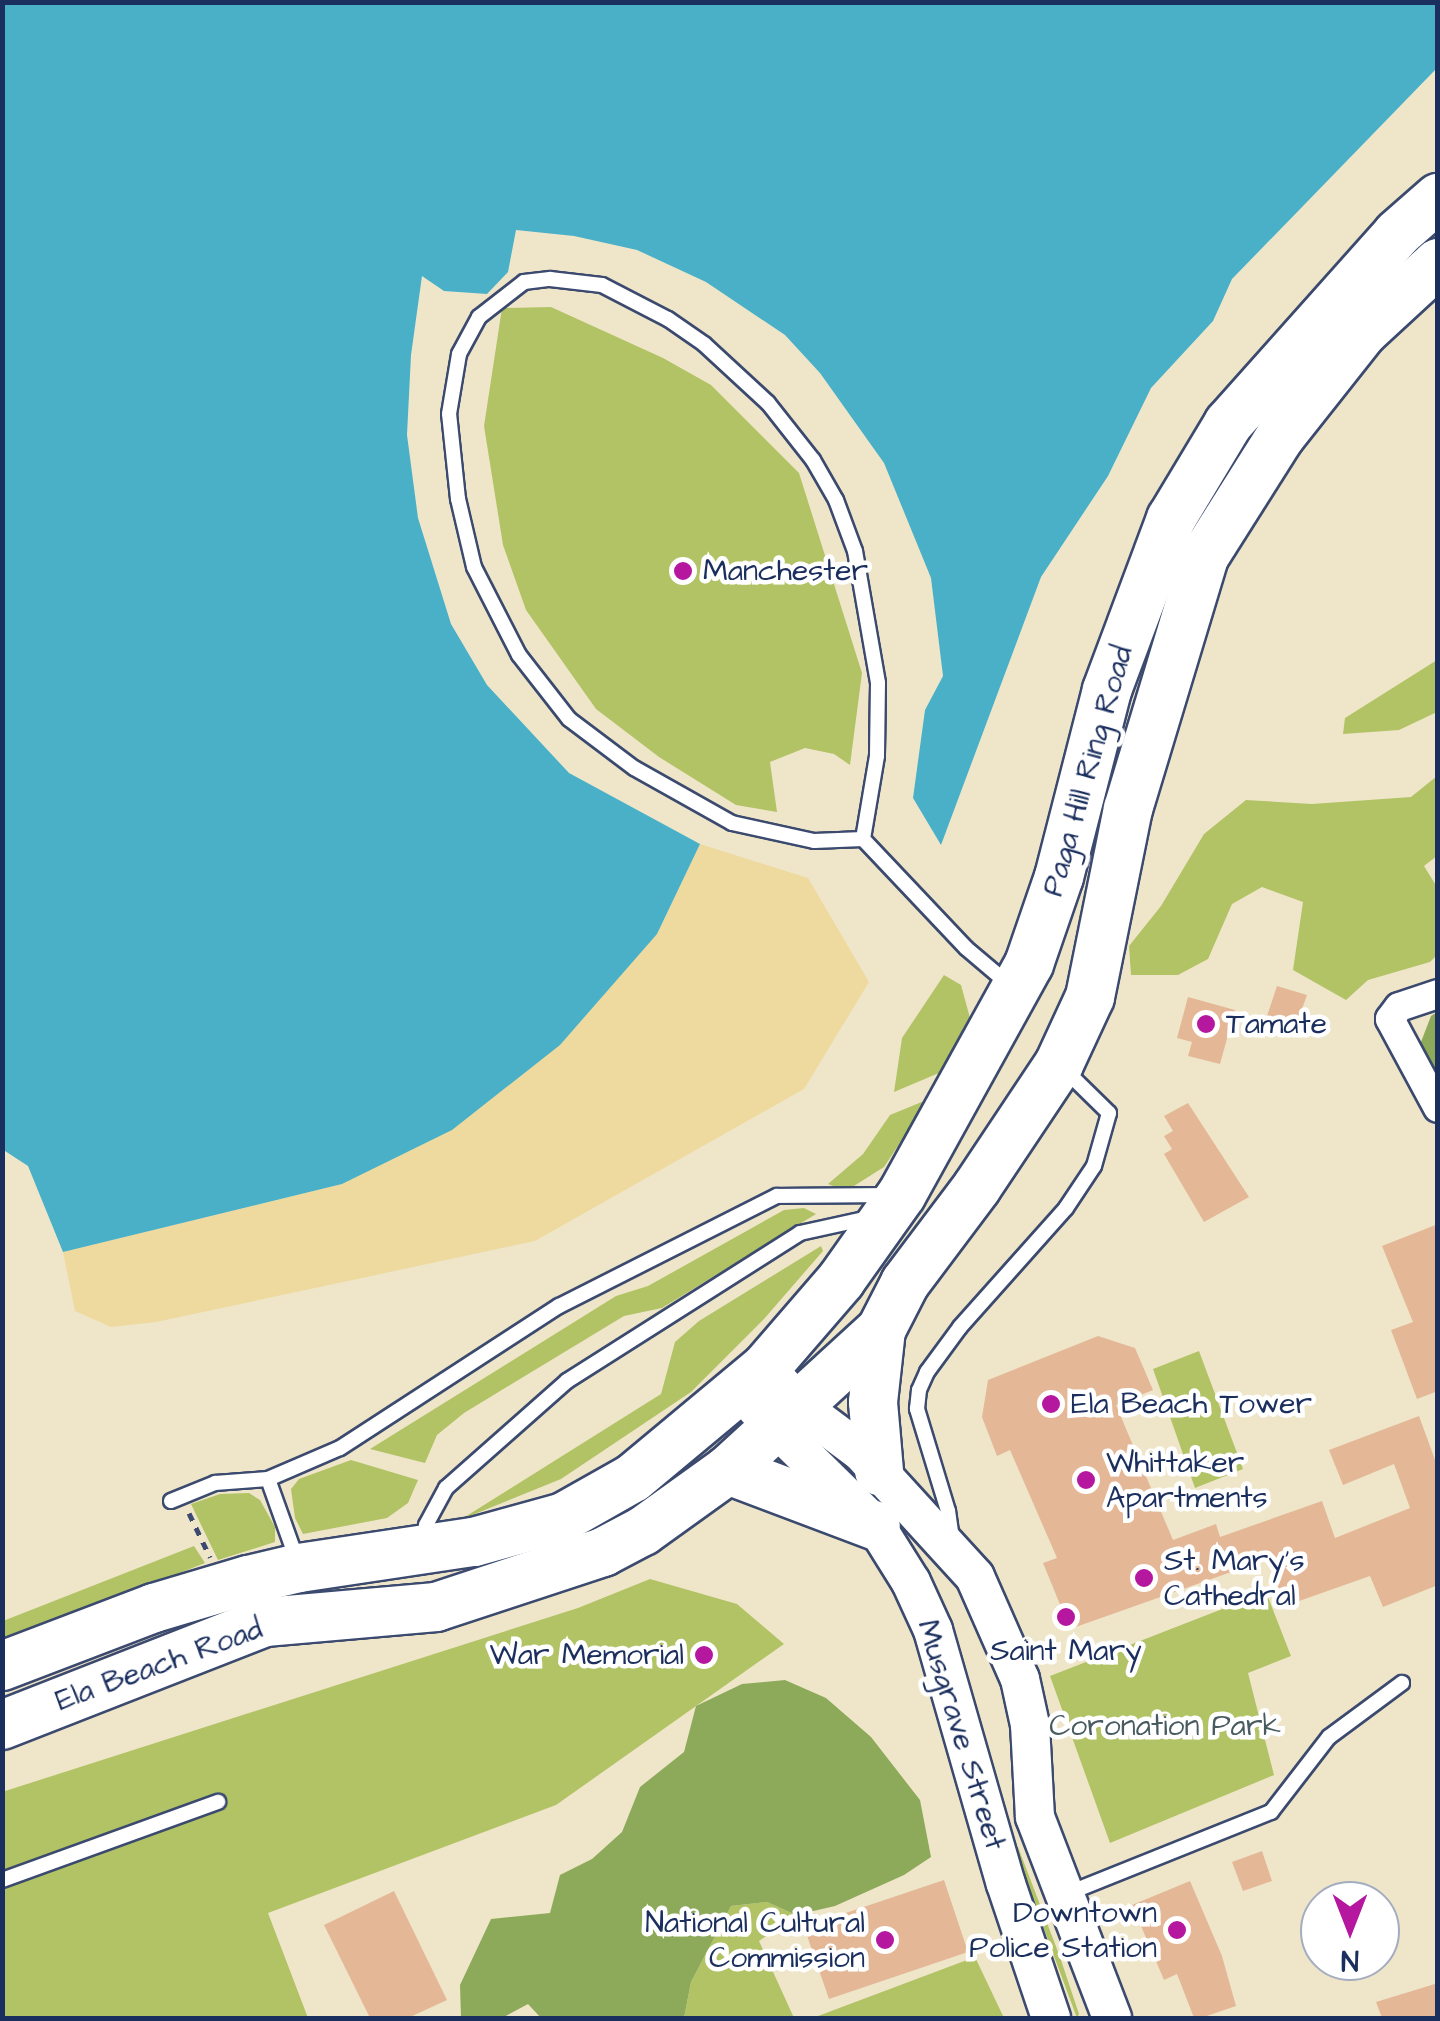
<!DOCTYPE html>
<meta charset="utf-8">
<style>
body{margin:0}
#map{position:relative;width:1440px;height:2021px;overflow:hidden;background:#efe6ca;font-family:"Architects Daughter",sans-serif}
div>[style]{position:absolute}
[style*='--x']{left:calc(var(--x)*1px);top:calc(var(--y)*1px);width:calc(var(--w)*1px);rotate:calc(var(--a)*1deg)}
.green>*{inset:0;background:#b2c365}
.forest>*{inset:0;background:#8da95a}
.sand>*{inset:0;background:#eeda9e}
.water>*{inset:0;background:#49b0c8}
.building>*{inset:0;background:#e4b897}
.path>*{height:5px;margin-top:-2.5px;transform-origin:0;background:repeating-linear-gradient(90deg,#3b4a6e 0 8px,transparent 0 16px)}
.roads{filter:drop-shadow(2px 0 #3b4a6e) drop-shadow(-2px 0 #3b4a6e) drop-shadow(0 2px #3b4a6e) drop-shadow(0 -2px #3b4a6e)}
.lane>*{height:14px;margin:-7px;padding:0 7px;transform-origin:7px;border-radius:7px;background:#fff}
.street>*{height:28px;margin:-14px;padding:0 14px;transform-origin:14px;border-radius:14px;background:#fff}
.secondary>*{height:38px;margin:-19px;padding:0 19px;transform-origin:19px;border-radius:19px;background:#fff}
.highway>*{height:48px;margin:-24px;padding:0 24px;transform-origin:24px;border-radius:24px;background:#fff}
.dots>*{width:28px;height:28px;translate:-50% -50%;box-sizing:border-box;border:5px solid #fff;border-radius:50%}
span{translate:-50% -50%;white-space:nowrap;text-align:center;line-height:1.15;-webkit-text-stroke:9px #fff;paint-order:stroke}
.poi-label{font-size:30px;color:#1b2f5e}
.left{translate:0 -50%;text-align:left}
.right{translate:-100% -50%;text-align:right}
.street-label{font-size:30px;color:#1b2f5e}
.park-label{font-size:30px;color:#485b60}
.frame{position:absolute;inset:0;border:5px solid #1b2f5e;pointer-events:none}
.north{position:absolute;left:1300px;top:1881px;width:100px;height:100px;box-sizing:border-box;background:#fff;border:2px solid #a4acbf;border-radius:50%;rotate:180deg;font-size:28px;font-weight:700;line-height:40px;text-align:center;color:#1b2f5e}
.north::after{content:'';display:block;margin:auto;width:35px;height:45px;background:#b5179e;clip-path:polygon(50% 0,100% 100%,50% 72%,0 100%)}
</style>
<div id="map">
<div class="green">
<i style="clip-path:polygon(551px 307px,663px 358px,711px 385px,799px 473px,862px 673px,850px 765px,834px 754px,805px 748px,770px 762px,777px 812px,736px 805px,659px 757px,596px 709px,526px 610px,503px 545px,484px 426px,502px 308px)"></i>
<i style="clip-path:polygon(1437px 660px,1437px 712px,1399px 730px,1343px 734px,1345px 718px)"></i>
<i style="clip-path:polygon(1437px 776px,1437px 856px,1424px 866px,1437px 887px,1437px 955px,1430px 962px,1368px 980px,1346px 1000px,1293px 970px,1303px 902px,1262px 887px,1232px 904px,1208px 959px,1178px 975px,1131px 975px,1129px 946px,1161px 906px,1204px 834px,1246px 800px,1312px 804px,1411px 797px)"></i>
<i style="clip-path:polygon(944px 975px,961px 985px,970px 1018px,946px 1070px,894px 1092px,902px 1038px)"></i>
<i style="clip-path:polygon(929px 1099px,884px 1167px,846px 1191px,828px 1184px,863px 1154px,890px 1115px)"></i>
<i style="clip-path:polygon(804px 1208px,816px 1214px,662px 1308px,624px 1316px,464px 1413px,437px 1435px,425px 1463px,370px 1449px,616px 1296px,648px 1286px,784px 1210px)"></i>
<i style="clip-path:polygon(821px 1246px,823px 1251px,764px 1319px,691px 1392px,561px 1479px,460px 1520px,661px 1394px,675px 1342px,699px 1321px)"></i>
<i style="clip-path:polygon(1199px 1351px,1243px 1469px,1195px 1488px,1153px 1369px)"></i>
<i style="clip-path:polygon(351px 1460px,418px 1480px,408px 1503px,387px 1518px,303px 1534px,295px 1518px,291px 1489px,299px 1479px)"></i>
<i style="clip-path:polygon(249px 1493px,260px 1500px,275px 1527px,275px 1542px,218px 1560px,191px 1504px,220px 1494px)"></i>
<i style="clip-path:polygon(194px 1546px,205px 1563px,3px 1643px,3px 1621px)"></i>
<i style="clip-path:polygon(650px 1579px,737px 1604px,784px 1644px,556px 1805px,268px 1913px,308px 2018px,3px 2018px,2px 1792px,578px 1608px)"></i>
<i style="clip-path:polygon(1266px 1592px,1291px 1656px,1248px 1673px,1274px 1775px,1110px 1843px,1050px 1676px)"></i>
<i style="clip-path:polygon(1013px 1846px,1018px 1847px,1060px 1957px,1079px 2014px,1077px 2018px)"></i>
<i style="clip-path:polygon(767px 1902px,796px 1915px,759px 1941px,794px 2018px,684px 2018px,691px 1982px,731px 1906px)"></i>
<i style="clip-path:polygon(975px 1957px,1004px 2018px,818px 2016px)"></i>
</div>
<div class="forest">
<i style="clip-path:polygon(1437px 1012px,1437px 1082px,1423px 1071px,1421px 1042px,1431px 1016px)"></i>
<i style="clip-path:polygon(785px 1680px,826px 1698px,871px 1737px,920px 1800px,931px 1857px,904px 1875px,835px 1906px,796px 1915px,767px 1902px,731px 1906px,691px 1982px,684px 2018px,541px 2018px,528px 2004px,502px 2018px,461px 2018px,460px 1985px,491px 1919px,550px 1913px,560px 1875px,592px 1859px,622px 1832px,640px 1787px,684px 1752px,696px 1706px,742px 1684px)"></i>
</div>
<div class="sand">
<i style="clip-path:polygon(700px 844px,808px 878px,869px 982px,804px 1089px,535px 1241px,156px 1322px,111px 1327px,75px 1311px,63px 1252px,342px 1184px,657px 934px)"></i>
</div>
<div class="water">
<i style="clip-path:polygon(1437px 2px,1437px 68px,1232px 279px,1213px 321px,1151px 388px,1108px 476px,1041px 577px,941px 845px,913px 798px,925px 710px,943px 676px,931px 578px,884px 463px,820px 373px,785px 335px,706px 282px,637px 250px,574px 236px,516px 230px,508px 272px,487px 294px,444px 291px,422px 276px,411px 355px,407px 435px,418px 518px,451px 624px,487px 685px,569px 773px,700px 844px,657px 934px,560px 1045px,452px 1130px,342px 1184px,63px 1252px,28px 1166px,2px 1149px,3px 3px)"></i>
</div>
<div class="building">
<i style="clip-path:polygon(1277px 986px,1307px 995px,1294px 1032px,1265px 1022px)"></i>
<i style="clip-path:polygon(1188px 997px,1235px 1010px,1220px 1064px,1188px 1056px,1192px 1042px,1177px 1038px)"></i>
<i style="clip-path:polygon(1188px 1103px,1249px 1197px,1204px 1222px,1164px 1154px,1172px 1149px,1164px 1136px,1173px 1131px,1164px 1116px)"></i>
<i style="clip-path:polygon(1438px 1224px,1438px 1391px,1417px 1399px,1391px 1330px,1413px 1322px,1382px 1246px)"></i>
<i style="clip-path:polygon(1098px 1336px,1135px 1348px,1153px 1390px,1116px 1405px,1173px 1540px,1216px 1524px,1220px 1537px,1322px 1501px,1335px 1538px,1410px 1508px,1394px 1464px,1343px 1485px,1329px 1450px,1419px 1416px,1438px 1468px,1438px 1585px,1383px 1607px,1370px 1576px,1285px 1606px,1268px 1559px,1070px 1629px,1043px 1563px,1057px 1558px,1010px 1450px,997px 1456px,982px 1417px,988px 1380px)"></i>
<i style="clip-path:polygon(1262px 1851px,1272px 1881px,1243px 1891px,1232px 1862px)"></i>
<i style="clip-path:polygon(944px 1880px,968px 1952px,829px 1999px,804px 1927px)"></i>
<i style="clip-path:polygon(1190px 1881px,1222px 1956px,1236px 2006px,1201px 2018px,1194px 2018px,1177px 1974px,1164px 1980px,1132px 1905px)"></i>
<i style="clip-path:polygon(394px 1891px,447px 2000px,408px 2018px,370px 2018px,324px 1925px)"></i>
<i style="clip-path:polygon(1438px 1983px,1438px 2018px,1382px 2018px,1376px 2002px)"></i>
</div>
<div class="path">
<i style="--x:189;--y:1513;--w:49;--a:64.5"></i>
</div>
<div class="roads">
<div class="lane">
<i style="--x:550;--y:279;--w:52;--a:6.6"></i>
<i style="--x:602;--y:285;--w:74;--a:27.3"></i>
<i style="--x:668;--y:319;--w:44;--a:34.8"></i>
<i style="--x:704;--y:344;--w:87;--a:42.7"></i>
<i style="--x:768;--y:403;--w:73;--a:51.7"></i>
<i style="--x:813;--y:460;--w:46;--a:60.1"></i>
<i style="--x:836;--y:500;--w:54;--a:69.6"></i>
<i style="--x:855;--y:551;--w:134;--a:80.1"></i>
<i style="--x:878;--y:683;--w:73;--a:90.8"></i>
<i style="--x:877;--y:756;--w:84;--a:99.6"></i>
<i style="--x:863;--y:839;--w:49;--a:177.7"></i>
<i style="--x:814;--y:841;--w:84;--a:-167.6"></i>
<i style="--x:732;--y:823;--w:112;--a:-150.7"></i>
<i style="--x:634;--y:768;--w:81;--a:-143"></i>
<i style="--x:569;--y:719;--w:81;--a:-128"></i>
<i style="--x:519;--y:655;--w:99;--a:-117.1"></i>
<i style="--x:474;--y:567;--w:70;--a:-103.2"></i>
<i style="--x:458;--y:499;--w:85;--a:-96"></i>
<i style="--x:449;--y:414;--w:61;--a:-80.5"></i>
<i style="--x:459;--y:354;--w:42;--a:-61.6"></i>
<i style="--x:479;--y:317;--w:57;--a:-37.9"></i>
<i style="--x:524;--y:282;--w:26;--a:-7"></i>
<i style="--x:863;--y:839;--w:150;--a:46.6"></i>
<i style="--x:966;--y:948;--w:59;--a:40.2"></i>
<i style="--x:268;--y:1479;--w:89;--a:70.3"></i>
<i style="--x:171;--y:1501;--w:48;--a:-22.2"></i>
<i style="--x:215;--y:1483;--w:53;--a:-4.3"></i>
<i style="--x:268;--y:1479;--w:78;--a:-23.3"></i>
<i style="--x:340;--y:1448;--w:261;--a:-33"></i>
<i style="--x:559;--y:1306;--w:244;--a:-26.8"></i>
<i style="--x:777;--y:1196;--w:110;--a:-0.5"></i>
<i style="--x:952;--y:1539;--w:28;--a:-98"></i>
<i style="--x:948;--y:1511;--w:107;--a:-106.9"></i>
<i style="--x:917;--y:1409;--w:19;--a:-84"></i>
<i style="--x:919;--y:1390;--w:20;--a:-66"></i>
<i style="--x:927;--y:1372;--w:56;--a:-53.7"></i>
<i style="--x:960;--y:1327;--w:159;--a:-48.3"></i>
<i style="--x:1066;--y:1208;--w:50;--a:-56.3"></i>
<i style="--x:1094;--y:1166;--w:55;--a:-74.2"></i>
<i style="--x:1109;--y:1113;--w:64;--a:-135.6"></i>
<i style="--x:423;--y:1544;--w:19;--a:-81"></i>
<i style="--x:426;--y:1525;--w:42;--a:-61.6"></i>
<i style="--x:446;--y:1488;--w:162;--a:-41.5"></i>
<i style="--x:567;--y:1381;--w:276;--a:-32.4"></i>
<i style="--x:800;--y:1233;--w:70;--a:-12.4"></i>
<i style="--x:2;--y:1880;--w:230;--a:-19.9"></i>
<i style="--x:1079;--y:1889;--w:207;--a:-21.9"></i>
<i style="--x:1271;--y:1812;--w:95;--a:-52.3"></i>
<i style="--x:1329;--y:1737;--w:91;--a:-36.5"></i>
</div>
<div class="street">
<i style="--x:1438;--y:994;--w:41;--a:161.6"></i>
<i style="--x:1399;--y:1007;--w:15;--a:127"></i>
<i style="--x:1390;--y:1019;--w:101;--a:61.7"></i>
</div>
<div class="secondary">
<i style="--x:766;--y:1367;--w:53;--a:48.8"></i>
<i style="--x:801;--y:1407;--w:75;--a:36.9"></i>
<i style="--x:861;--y:1452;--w:169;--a:47.6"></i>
<i style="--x:975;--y:1577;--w:111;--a:66.2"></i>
<i style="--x:1020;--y:1679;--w:47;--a:77.7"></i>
<i style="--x:1030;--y:1725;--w:92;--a:86.9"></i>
<i style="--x:1035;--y:1817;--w:215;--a:69"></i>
<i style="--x:757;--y:1409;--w:167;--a:44.5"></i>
<i style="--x:876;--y:1526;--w:66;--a:58"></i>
<i style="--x:911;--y:1582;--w:53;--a:65.4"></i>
<i style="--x:933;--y:1630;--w:264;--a:74"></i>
<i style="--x:1006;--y:1884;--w:141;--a:71.4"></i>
</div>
<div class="highway">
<i style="--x:728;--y:1470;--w:158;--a:20.7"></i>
<i style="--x:879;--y:1471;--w:69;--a:-95"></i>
<i style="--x:873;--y:1402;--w:72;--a:-83.7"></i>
<i style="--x:881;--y:1330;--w:53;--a:-62.9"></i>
<i style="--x:905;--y:1283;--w:120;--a:-53.1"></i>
<i style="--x:977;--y:1187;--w:148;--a:-56.3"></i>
<i style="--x:1059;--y:1064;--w:74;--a:-65.2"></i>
<i style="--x:1090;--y:997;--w:192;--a:-78.6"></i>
<i style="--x:1128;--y:809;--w:263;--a:-73.2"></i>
<i style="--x:1204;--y:557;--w:142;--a:-57.7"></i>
<i style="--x:1280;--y:437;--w:134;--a:-51.7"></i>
<i style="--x:1363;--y:332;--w:102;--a:-42.6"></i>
<i style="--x:2;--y:1666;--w:163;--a:-20.9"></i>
<i style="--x:154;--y:1608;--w:98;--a:-16.6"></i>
<i style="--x:248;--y:1580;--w:52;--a:-13.2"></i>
<i style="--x:299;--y:1568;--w:177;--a:-8.5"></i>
<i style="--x:474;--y:1542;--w:93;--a:-15.5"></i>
<i style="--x:564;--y:1517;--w:79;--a:-29.5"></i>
<i style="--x:633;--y:1478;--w:173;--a:-39.8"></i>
<i style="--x:766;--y:1367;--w:115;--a:-49.2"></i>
<i style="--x:841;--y:1280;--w:105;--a:-54.7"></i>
<i style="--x:902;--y:1194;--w:263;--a:-61.1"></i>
<i style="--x:1029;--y:964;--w:92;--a:-71"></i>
<i style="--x:1059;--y:877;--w:193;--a:-75.6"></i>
<i style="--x:1107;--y:690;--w:183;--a:-69.5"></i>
<i style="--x:1171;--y:519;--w:111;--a:-59"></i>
<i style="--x:1228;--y:424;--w:254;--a:-48.3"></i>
<i style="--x:1397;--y:234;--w:55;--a:-41.3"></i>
<i style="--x:2;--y:1725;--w:282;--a:-21.4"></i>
<i style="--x:265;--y:1622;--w:172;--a:-5"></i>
<i style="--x:436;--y:1607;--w:176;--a:-18.2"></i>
<i style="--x:603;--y:1552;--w:45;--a:-27.7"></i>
<i style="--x:643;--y:1531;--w:105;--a:-35.7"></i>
<i style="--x:728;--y:1470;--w:207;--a:-42.5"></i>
</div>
</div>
<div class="dots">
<i style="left:683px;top:571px;background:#b5179e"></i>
<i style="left:1206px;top:1024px;background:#b5179e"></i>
<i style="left:1051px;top:1404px;background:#b5179e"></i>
<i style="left:1086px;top:1480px;background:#b5179e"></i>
<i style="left:1144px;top:1578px;background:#b5179e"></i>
<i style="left:1066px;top:1617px;background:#b5179e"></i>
<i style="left:704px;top:1655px;background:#b5179e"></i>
<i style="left:1177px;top:1930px;background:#b5179e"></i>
<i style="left:885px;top:1940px;background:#b5179e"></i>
</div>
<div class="poi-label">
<span class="left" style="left:703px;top:571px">Manchester</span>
<span class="left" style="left:1226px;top:1024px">Tamate</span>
<span class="left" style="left:1071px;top:1404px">Ela Beach Tower</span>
<span class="left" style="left:1106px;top:1480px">Whittaker<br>Apartments</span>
<span class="left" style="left:1164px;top:1578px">St. Mary’s<br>Cathedral</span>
<span style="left:1066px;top:1651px">Saint Mary</span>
<span class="right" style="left:684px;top:1655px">War Memorial</span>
<span class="right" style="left:1157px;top:1930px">Downtown<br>Police Station</span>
<span class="right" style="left:865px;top:1940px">National Cultural<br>Commission</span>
</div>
<div class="street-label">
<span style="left:1088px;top:771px;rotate:-74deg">Paga Hill Ring Road</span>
<span style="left:159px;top:1665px;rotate:-20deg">Ela Beach Road</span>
<span style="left:961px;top:1735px;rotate:73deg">Musgrave Street</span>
</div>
<div class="park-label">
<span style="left:1165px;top:1726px">Coronation Park</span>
</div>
<div class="frame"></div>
<div class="north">N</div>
</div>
